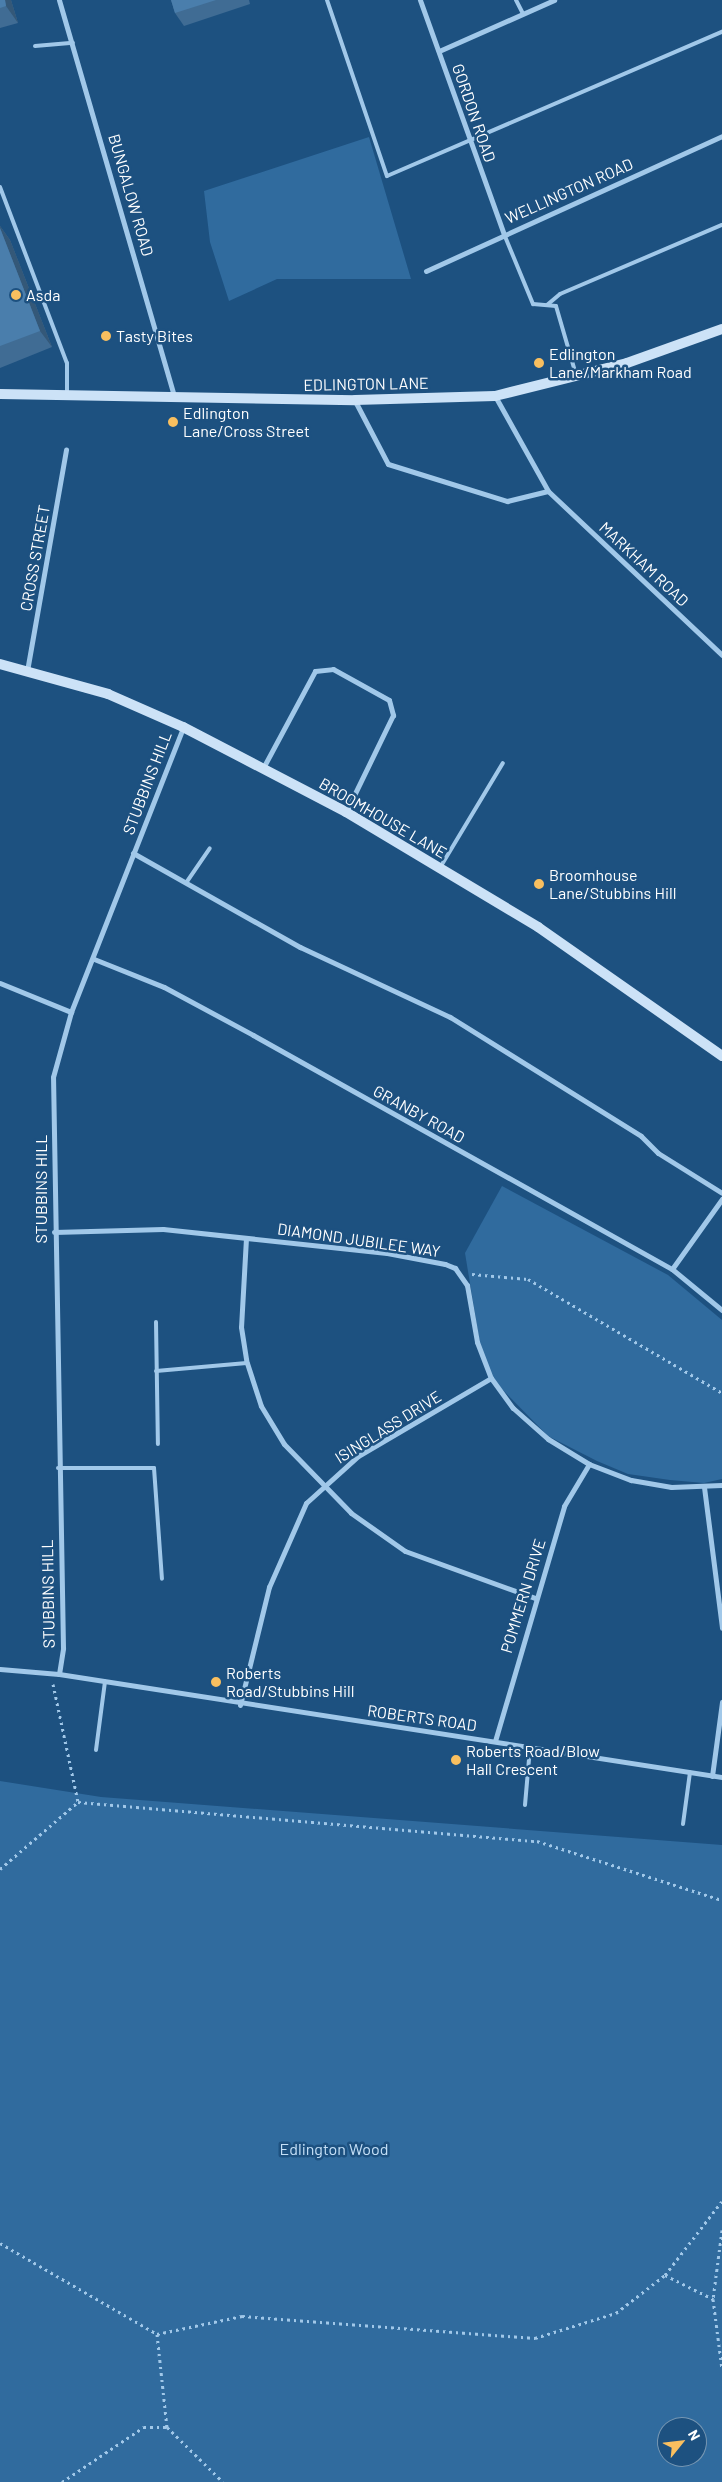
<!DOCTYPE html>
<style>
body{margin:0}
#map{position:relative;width:722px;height:2482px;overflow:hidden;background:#1d5180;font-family:Barlow,sans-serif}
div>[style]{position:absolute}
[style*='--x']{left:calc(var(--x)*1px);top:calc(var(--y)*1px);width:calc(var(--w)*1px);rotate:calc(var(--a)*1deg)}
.green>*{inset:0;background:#306b9e}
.path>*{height:3px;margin-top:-1.5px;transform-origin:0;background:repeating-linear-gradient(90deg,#a1c8e9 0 2.5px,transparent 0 6.5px)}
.lane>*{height:4px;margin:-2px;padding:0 2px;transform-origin:2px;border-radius:2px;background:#a1c8e9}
.street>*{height:5px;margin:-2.5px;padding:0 2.5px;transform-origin:2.5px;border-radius:2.5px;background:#a1c8e9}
.secondary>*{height:10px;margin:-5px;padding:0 5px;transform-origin:5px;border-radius:5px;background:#cce2f7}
.wall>*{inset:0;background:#406c94}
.shaded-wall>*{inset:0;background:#345878}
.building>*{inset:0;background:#4a7eac}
.dots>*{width:14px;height:14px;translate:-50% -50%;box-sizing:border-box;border:2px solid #1d5180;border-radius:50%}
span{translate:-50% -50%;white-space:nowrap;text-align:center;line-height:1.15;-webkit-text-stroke:5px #1d5180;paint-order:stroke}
.street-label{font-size:16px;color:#fff}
.poi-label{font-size:16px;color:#fff}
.left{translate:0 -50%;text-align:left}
.park-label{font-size:16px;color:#c5e0f7}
.north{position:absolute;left:657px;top:2417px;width:50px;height:50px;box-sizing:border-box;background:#1d5180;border:1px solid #7797b3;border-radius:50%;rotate:61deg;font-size:14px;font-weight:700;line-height:20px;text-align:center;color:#fff}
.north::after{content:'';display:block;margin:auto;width:18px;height:22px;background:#f9bf5f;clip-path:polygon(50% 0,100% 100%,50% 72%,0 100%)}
</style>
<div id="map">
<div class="green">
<i style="clip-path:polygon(369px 137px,411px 279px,277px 279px,229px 301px,210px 242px,204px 191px)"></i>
<i style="clip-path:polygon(502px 1186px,668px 1275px,722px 1320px,722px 1479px,704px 1483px,670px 1480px,628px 1474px,597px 1461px,548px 1436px,496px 1383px,482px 1356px,465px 1253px)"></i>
<i style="clip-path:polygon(evenodd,0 1781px,101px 1797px,722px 1845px,722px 2482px,0 2482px,0 1781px,667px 2427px,697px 2427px,697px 2457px,667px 2457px,667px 2427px)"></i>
</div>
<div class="path">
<i style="--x:472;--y:1274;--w:56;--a:5.1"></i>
<i style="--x:528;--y:1279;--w:225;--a:30.4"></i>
<i style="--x:53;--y:1684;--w:121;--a:78"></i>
<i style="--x:0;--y:1869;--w:103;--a:-40.7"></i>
<i style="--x:78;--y:1802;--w:461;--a:4.9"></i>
<i style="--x:537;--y:1841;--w:194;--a:17.7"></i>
<i style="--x:722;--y:2230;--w:70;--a:97.4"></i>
<i style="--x:713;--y:2299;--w:71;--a:82.7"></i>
<i style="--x:0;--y:2243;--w:181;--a:30.1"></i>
<i style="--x:157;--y:2334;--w:87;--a:-12"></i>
<i style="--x:242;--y:2316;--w:294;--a:4.3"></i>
<i style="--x:535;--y:2338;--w:85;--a:-17.2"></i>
<i style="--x:616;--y:2313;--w:62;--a:-37.8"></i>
<i style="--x:665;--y:2275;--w:93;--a:-52.4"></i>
<i style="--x:665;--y:2275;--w:54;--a:26.6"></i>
<i style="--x:157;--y:2334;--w:94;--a:83.9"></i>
<i style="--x:62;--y:2482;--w:99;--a:-33.9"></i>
<i style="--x:144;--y:2427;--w:23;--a:0"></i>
<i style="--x:167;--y:2427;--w:78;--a:44.5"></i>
</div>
<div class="lane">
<i style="--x:327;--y:0;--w:186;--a:71.2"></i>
<i style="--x:387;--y:176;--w:365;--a:-23.3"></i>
<i style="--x:516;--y:0;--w:16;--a:63"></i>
<i style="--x:35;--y:46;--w:38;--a:-5"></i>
<i style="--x:0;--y:187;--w:188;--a:69.2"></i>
<i style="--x:67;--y:363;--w:30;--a:90"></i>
<i style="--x:504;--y:234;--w:76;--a:67.5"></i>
<i style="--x:533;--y:304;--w:23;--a:5"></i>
<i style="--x:556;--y:306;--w:72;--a:73.8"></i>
<i style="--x:547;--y:305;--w:17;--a:-40"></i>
<i style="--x:560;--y:294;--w:176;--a:-23.1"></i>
<i style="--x:441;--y:866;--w:120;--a:-59"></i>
<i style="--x:186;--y:883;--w:42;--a:-55.6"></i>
<i style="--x:156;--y:1322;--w:122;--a:89.1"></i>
<i style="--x:156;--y:1371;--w:91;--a:-5"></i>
<i style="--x:58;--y:1468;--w:96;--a:0"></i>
<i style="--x:154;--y:1468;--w:111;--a:85.9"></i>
<i style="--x:96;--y:1750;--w:69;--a:-82.5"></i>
<i style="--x:525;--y:1805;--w:57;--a:-85"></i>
<i style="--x:683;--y:1824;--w:52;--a:-82.3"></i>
</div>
<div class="street">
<i style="--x:59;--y:0;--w:413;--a:73.8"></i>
<i style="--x:420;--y:0;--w:249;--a:70.3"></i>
<i style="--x:439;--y:51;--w:126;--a:-23.9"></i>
<i style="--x:426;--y:271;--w:325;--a:-24.5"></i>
<i style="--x:495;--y:396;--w:109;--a:60.8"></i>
<i style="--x:548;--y:491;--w:239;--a:43.3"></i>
<i style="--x:355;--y:401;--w:71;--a:62.4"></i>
<i style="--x:388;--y:464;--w:125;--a:17.3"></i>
<i style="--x:507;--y:501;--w:42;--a:-13.7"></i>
<i style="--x:27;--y:671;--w:225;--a:-80"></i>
<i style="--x:263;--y:768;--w:110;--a:-61.8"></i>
<i style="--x:315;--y:671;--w:18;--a:-6"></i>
<i style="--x:333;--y:669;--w:64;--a:29"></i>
<i style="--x:389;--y:700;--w:16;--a:75"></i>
<i style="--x:393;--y:715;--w:108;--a:115.9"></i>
<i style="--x:133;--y:853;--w:192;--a:29.4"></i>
<i style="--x:300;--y:947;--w:166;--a:25"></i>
<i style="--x:450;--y:1017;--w:225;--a:31.9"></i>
<i style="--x:641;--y:1136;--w:24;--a:45"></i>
<i style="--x:658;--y:1153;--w:75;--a:32"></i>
<i style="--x:94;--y:959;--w:75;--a:21.8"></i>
<i style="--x:164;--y:987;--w:101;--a:28.3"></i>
<i style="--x:253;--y:1035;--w:480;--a:29.2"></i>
<i style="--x:672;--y:1269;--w:65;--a:39.4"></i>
<i style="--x:0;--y:983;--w:77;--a:22.2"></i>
<i style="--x:54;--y:1232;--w:109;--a:-1.6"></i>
<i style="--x:163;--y:1229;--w:225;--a:6.1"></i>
<i style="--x:387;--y:1253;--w:59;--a:10.7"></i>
<i style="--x:445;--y:1264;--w:11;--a:22"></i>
<i style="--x:455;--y:1268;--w:21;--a:55"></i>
<i style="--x:467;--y:1285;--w:58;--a:80"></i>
<i style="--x:477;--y:1342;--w:39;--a:69"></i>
<i style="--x:491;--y:1378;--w:37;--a:54"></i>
<i style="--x:513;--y:1408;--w:47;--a:41.5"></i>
<i style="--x:548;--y:1439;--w:48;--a:31.4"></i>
<i style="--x:589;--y:1464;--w:45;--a:20.9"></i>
<i style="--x:631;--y:1480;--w:41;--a:9.9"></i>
<i style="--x:671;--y:1487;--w:51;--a:-2.2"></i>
<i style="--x:246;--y:1238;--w:89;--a:93.2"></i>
<i style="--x:241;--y:1327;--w:36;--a:81"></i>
<i style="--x:247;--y:1363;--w:45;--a:72"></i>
<i style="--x:261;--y:1406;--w:44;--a:58.8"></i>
<i style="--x:284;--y:1444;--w:96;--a:45.8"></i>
<i style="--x:351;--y:1513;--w:66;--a:35.1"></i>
<i style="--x:405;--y:1551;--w:138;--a:19.9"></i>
<i style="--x:672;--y:1269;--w:86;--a:-54.5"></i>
<i style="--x:704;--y:1487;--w:142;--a:82.7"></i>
<i style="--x:0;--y:1669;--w:59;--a:4.8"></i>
<i style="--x:59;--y:1674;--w:671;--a:8.83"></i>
<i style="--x:59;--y:1674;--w:26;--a:-81"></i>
<i style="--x:63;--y:1648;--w:571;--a:-91"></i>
<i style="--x:53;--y:1077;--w:67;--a:-74.5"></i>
<i style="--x:71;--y:1012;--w:306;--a:-68.5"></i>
<i style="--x:240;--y:1705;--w:122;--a:-76.2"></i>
<i style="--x:269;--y:1587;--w:92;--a:-66.2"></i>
<i style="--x:306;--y:1503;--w:70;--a:-42.1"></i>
<i style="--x:358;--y:1456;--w:154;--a:-30.4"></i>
<i style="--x:495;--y:1741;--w:245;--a:-73.6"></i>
<i style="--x:564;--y:1506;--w:49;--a:-59.2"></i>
<i style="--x:712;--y:1776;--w:75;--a:-82.3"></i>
</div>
<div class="secondary">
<i style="--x:0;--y:394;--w:355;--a:1"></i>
<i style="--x:355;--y:400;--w:140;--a:-1.6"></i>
<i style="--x:495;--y:396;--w:136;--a:-14"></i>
<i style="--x:627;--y:363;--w:101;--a:-19.7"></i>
<i style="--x:0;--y:664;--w:112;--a:15.5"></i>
<i style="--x:108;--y:694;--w:82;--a:23.7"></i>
<i style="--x:183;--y:727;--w:184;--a:27.5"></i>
<i style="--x:346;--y:812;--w:224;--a:30.9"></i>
<i style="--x:538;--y:927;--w:225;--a:35"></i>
</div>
<div class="wall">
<i style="clip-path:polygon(0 0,11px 0,18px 23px,0 28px)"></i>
<i style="clip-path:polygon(171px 0,249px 0,250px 4px,184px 26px,175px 13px)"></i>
<i style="clip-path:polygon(0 226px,10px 240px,52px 347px,0 368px)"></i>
</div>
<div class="shaded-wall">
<i style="clip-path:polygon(5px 0,11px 0,18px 23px,6px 6px)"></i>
<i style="clip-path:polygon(0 226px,10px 240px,52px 347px,40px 331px,0 228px)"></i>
</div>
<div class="building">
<i style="clip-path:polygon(0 0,5px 0,6px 6px,0 8px)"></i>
<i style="clip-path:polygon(171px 0,216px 0,175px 13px)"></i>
<i style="clip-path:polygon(0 228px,40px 331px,0 346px)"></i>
</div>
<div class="dots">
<i style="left:16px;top:295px;background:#f9bf5f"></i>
<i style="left:106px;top:336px;background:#f9bf5f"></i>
<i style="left:539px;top:363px;background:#f9bf5f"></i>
<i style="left:173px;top:422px;background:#f9bf5f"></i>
<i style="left:539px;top:884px;background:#f9bf5f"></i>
<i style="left:216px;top:1682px;background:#f9bf5f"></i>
<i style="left:456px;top:1760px;background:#f9bf5f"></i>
</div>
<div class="street-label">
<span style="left:474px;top:113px;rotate:71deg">GORDON ROAD</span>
<span style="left:569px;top:191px;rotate:-24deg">WELLINGTON ROAD</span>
<span style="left:131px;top:195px;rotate:74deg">BUNGALOW ROAD</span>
<span style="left:366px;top:384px;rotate:-1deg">EDLINGTON LANE</span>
<span style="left:35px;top:558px;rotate:-80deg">CROSS STREET</span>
<span style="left:644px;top:564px;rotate:43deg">MARKHAM ROAD</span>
<span style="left:147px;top:783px;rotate:-69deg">STUBBINS HILL</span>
<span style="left:383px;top:818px;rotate:30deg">BROOMHOUSE LANE</span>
<span style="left:419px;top:1114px;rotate:29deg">GRANBY ROAD</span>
<span style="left:41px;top:1189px;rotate:-90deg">STUBBINS HILL</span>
<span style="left:359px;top:1240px;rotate:8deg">DIAMOND JUBILEE WAY</span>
<span style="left:388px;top:1427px;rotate:-32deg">ISINGLASS DRIVE</span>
<span style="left:48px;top:1594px;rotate:-91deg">STUBBINS HILL</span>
<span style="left:523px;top:1596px;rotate:-73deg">POMMERN DRIVE</span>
<span style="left:422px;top:1718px;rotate:8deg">ROBERTS ROAD</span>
</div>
<div class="poi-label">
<span class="left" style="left:26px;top:295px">Asda</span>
<span class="left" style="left:116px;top:336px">Tasty Bites</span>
<span class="left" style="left:549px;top:363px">Edlington<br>Lane/Markham Road</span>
<span class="left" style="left:183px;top:422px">Edlington<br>Lane/Cross Street</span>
<span class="left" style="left:549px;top:884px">Broomhouse<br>Lane/Stubbins Hill</span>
<span class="left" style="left:226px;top:1682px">Roberts<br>Road/Stubbins Hill</span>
<span class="left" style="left:466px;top:1760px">Roberts Road/Blow<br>Hall Crescent</span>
</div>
<div class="park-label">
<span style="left:334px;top:2149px">Edlington Wood</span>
</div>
<div class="north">N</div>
</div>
